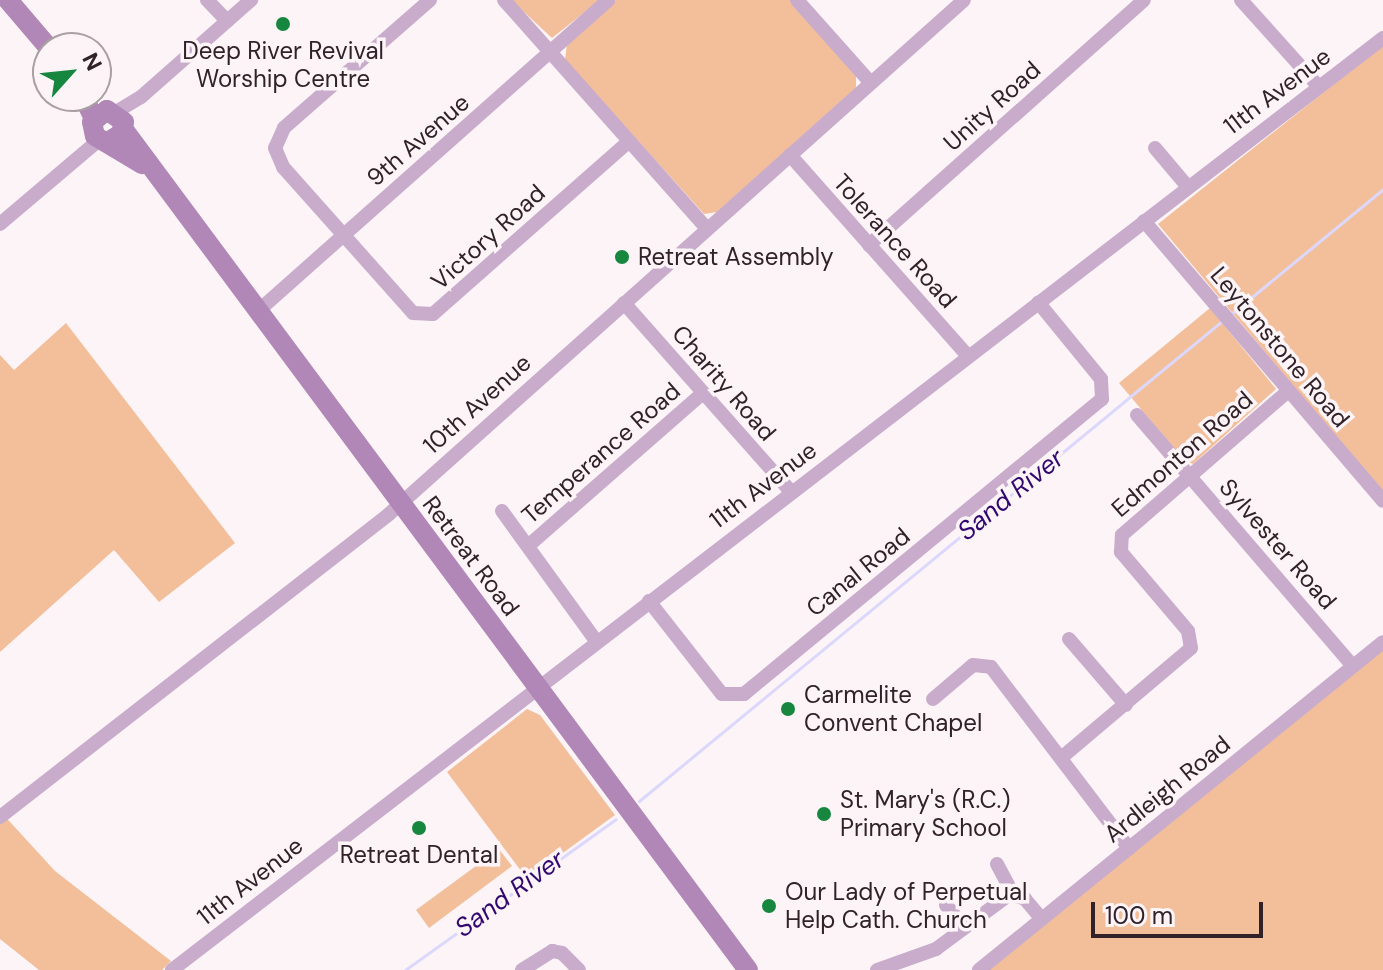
<!DOCTYPE html>
<style>
body{margin:0}
#map{position:relative;width:1383px;height:970px;overflow:hidden;background:#fcf4f7;font-family:"DM Sans",sans-serif}
div>[style]{position:absolute}
[style*='--x']{left:calc(var(--x)*1px);top:calc(var(--y)*1px);width:calc(var(--w)*1px);rotate:calc(var(--a)*1deg)}
.green>*{inset:0;background:#f3bf9b}
.stream>*{height:3px;margin:-1.5px;padding:0 1.5px;transform-origin:1.5px;border-radius:1.5px;background:#dcd8fc}
.street>*{height:14px;margin:-7px;padding:0 7px;transform-origin:7px;border-radius:7px;background:#c9accc}
.secondary>*{height:20px;margin:-10px;padding:0 10px;transform-origin:10px;border-radius:10px;background:#b187b7}
.dots>*{width:22px;height:22px;translate:-50% -50%;box-sizing:border-box;border:4px solid #fcf4f7;border-radius:50%}
span{translate:-50% -50%;white-space:nowrap;text-align:center;line-height:1.15;-webkit-text-stroke:7px #fcf4f7;paint-order:stroke}
.poi-label{font-size:24px;color:#302228}
.left{translate:0 -50%;text-align:left}
.street-label{font-size:24px;color:#302228}
.water-label{font-size:26px;color:#31086f;font-style:italic}
.north{position:absolute;left:32px;top:32px;width:80px;height:80px;box-sizing:border-box;background:#fcf4f7;border:2px solid #aaa0a4;border-radius:50%;rotate:63deg;font-size:22px;font-weight:700;line-height:32px;text-align:center;color:#302228}
.north::after{content:'';display:block;margin:auto;width:28px;height:36px;background:#17863e;clip-path:polygon(50% 0,100% 100%,50% 72%,0 100%)}
.scale{position:absolute;left:1091px;top:902px;width:172px;height:36px;box-sizing:border-box;border:4px solid #302228;border-top:0;padding-left:10px;font-size:24px;line-height:28px;white-space:nowrap;color:#302228;-webkit-text-stroke:6px #fcf4f7;paint-order:stroke}
</style>
<div id="map">
<div class="green">
<i style="clip-path:polygon(511px 0,600px 0,552px 38px)"></i>
<i style="clip-path:polygon(616px 0,791px 0,856px 75px,856px 88px,717px 212px,704px 214px,565px 60px,567px 44px)"></i>
<i style="clip-path:polygon(1383px 45px,1383px 493px,1158px 224px)"></i>
<i style="clip-path:polygon(1210px 308px,1276px 389px,1193px 464px,1184px 460px,1119px 383px)"></i>
<i style="clip-path:polygon(66px 323px,235px 543px,159px 602px,114px 550px,0 652px,0 355px,14px 370px)"></i>
<i style="clip-path:polygon(1383px 649px,1383px 970px,988px 970px)"></i>
<i style="clip-path:polygon(527px 709px,540px 715px,615px 815px,527px 879px,447px 772px)"></i>
<i style="clip-path:polygon(0 811px,55px 871px,171px 961px,162px 970px,39px 970px,0 939px)"></i>
<i style="clip-path:polygon(499px 849px,512px 866px,429px 928px,416px 910px)"></i>
</div>
<div class="stream">
<i style="--x:1231;--y:314;--w:197;--a:-39.4"></i>
<i style="--x:639;--y:801;--w:755;--a:-39.47"></i>
<i style="--x:405;--y:970;--w:259;--a:-35.6"></i>
</div>
<div class="street">
<i style="--x:207;--y:0;--w:29;--a:46"></i>
<i style="--x:430;--y:0;--w:194;--a:138.8"></i>
<i style="--x:284;--y:128;--w:22;--a:114"></i>
<i style="--x:275;--y:148;--w:21;--a:67"></i>
<i style="--x:283;--y:167;--w:195;--a:48.3"></i>
<i style="--x:413;--y:313;--w:20;--a:3"></i>
<i style="--x:433;--y:314;--w:261;--a:-41.4"></i>
<i style="--x:504;--y:0;--w:306;--a:48.4"></i>
<i style="--x:797;--y:0;--w:111;--a:48.3"></i>
<i style="--x:1241;--y:0;--w:117;--a:48.1"></i>
<i style="--x:116;--y:112;--w:29;--a:-31"></i>
<i style="--x:141;--y:97;--w:147;--a:-41.4"></i>
<i style="--x:1155;--y:148;--w:51;--a:49.8"></i>
<i style="--x:790;--y:155;--w:268;--a:48.5"></i>
<i style="--x:1144;--y:221;--w:368;--a:49.5"></i>
<i style="--x:0;--y:224;--w:130;--a:-40.3"></i>
<i style="--x:869;--y:245;--w:368;--a:-41.7"></i>
<i style="--x:624;--y:303;--w:252;--a:48.5"></i>
<i style="--x:257;--y:312;--w:470;--a:-41.6"></i>
<i style="--x:1137;--y:415;--w:331;--a:49.3"></i>
<i style="--x:502;--y:511;--w:160;--a:54.1"></i>
<i style="--x:528;--y:546;--w:232;--a:-41.2"></i>
<i style="--x:649;--y:601;--w:118;--a:51.9"></i>
<i style="--x:722;--y:694;--w:22;--a:0"></i>
<i style="--x:744;--y:694;--w:464;--a:-39.5"></i>
<i style="--x:1102;--y:399;--w:20;--a:-93"></i>
<i style="--x:1101;--y:379;--w:99;--a:-129.3"></i>
<i style="--x:1069;--y:639;--w:87;--a:49.2"></i>
<i style="--x:933;--y:699;--w:52;--a:-40.4"></i>
<i style="--x:973;--y:665;--w:18;--a:6"></i>
<i style="--x:991;--y:667;--w:228;--a:52.7"></i>
<i style="--x:1061;--y:758;--w:170;--a:-40.2"></i>
<i style="--x:1191;--y:648;--w:17;--a:-100"></i>
<i style="--x:1188;--y:631;--w:104;--a:-130.3"></i>
<i style="--x:1121;--y:552;--w:17;--a:-87"></i>
<i style="--x:1122;--y:535;--w:220;--a:-40.9"></i>
<i style="--x:0;--y:817;--w:493;--a:-37.9"></i>
<i style="--x:389;--y:514;--w:771;--a:-41.79"></i>
<i style="--x:997;--y:864;--w:34;--a:62"></i>
<i style="--x:946;--y:905;--w:28;--a:51"></i>
<i style="--x:172;--y:970;--w:1528;--a:-37.58"></i>
<i style="--x:522;--y:970;--w:36;--a:-32"></i>
<i style="--x:552;--y:951;--w:10;--a:11"></i>
<i style="--x:562;--y:953;--w:24;--a:45"></i>
<i style="--x:877;--y:970;--w:63;--a:-19.6"></i>
<i style="--x:936;--y:949;--w:92;--a:-36.6"></i>
<i style="--x:1010;--y:894;--w:16;--a:18"></i>
<i style="--x:1025;--y:899;--w:26;--a:50"></i>
<i style="--x:979;--y:970;--w:520;--a:-39.07"></i>
</div>
<div class="secondary">
<i style="--x:8;--y:0;--w:63;--a:49.5"></i>
<i style="--x:83;--y:96;--w:25;--a:64"></i>
<i style="--x:124;--y:130;--w:1046;--a:53.39"></i>
<i style="--x:108;--y:142;--w:15;--a:-32"></i>
<i style="--x:121;--y:134;--w:12;--a:-76"></i>
<i style="--x:124;--y:122;--w:21;--a:-145"></i>
<i style="--x:107;--y:110;--w:19;--a:141"></i>
<i style="--x:92;--y:122;--w:14;--a:78"></i>
<i style="--x:95;--y:136;--w:55;--a:30.8"></i>
</div>
<div class="dots">
<i style="left:283px;top:24px;background:#17863e"></i>
<i style="left:622px;top:257px;background:#17863e"></i>
<i style="left:788px;top:709px;background:#17863e"></i>
<i style="left:824px;top:814px;background:#17863e"></i>
<i style="left:419px;top:828px;background:#17863e"></i>
<i style="left:769px;top:906px;background:#17863e"></i>
</div>
<div class="poi-label">
<span style="left:283px;top:65px">Deep River Revival<br>Worship Centre</span>
<span class="left" style="left:638px;top:257px">Retreat Assembly</span>
<span class="left" style="left:804px;top:709px">Carmelite<br>Convent Chapel</span>
<span class="left" style="left:840px;top:814px">St. Mary's (R.C.)<br>Primary School</span>
<span style="left:419px;top:855px">Retreat Dental</span>
<span class="left" style="left:785px;top:906px">Our Lady of Perpetual<br>Help Cath. Church</span>
</div>
<div class="street-label">
<span style="left:1277px;top:91px;rotate:-37deg">11th Avenue</span>
<span style="left:992px;top:106px;rotate:-42deg">Unity Road</span>
<span style="left:418px;top:140px;rotate:-41deg">9th Avenue</span>
<span style="left:488px;top:237px;rotate:-42deg">Victory Road</span>
<span style="left:895px;top:241px;rotate:48deg">Tolerance Road</span>
<span style="left:1280px;top:347px;rotate:50deg">Leytonstone Road</span>
<span style="left:724px;top:383px;rotate:49deg">Charity Road</span>
<span style="left:477px;top:404px;rotate:-42deg">10th Avenue</span>
<span style="left:601px;top:453px;rotate:-41deg">Temperance Road</span>
<span style="left:1182px;top:454px;rotate:-41deg">Edmonton Road</span>
<span style="left:763px;top:485px;rotate:-37deg">11th Avenue</span>
<span style="left:1278px;top:544px;rotate:49deg">Sylvester Road</span>
<span style="left:471px;top:556px;rotate:53deg">Retreat Road</span>
<span style="left:858px;top:572px;rotate:-39deg">Canal Road</span>
<span style="left:1167px;top:789px;rotate:-39deg">Ardleigh Road</span>
<span style="left:250px;top:881px;rotate:-38deg">11th Avenue</span>
</div>
<div class="water-label">
<span style="left:1011px;top:495px;rotate:-39deg">Sand River</span>
<span style="left:510px;top:894px;rotate:-36deg">Sand River</span>
</div>
<div class="north">N</div>
<div class="scale">100 m</div>
</div>
